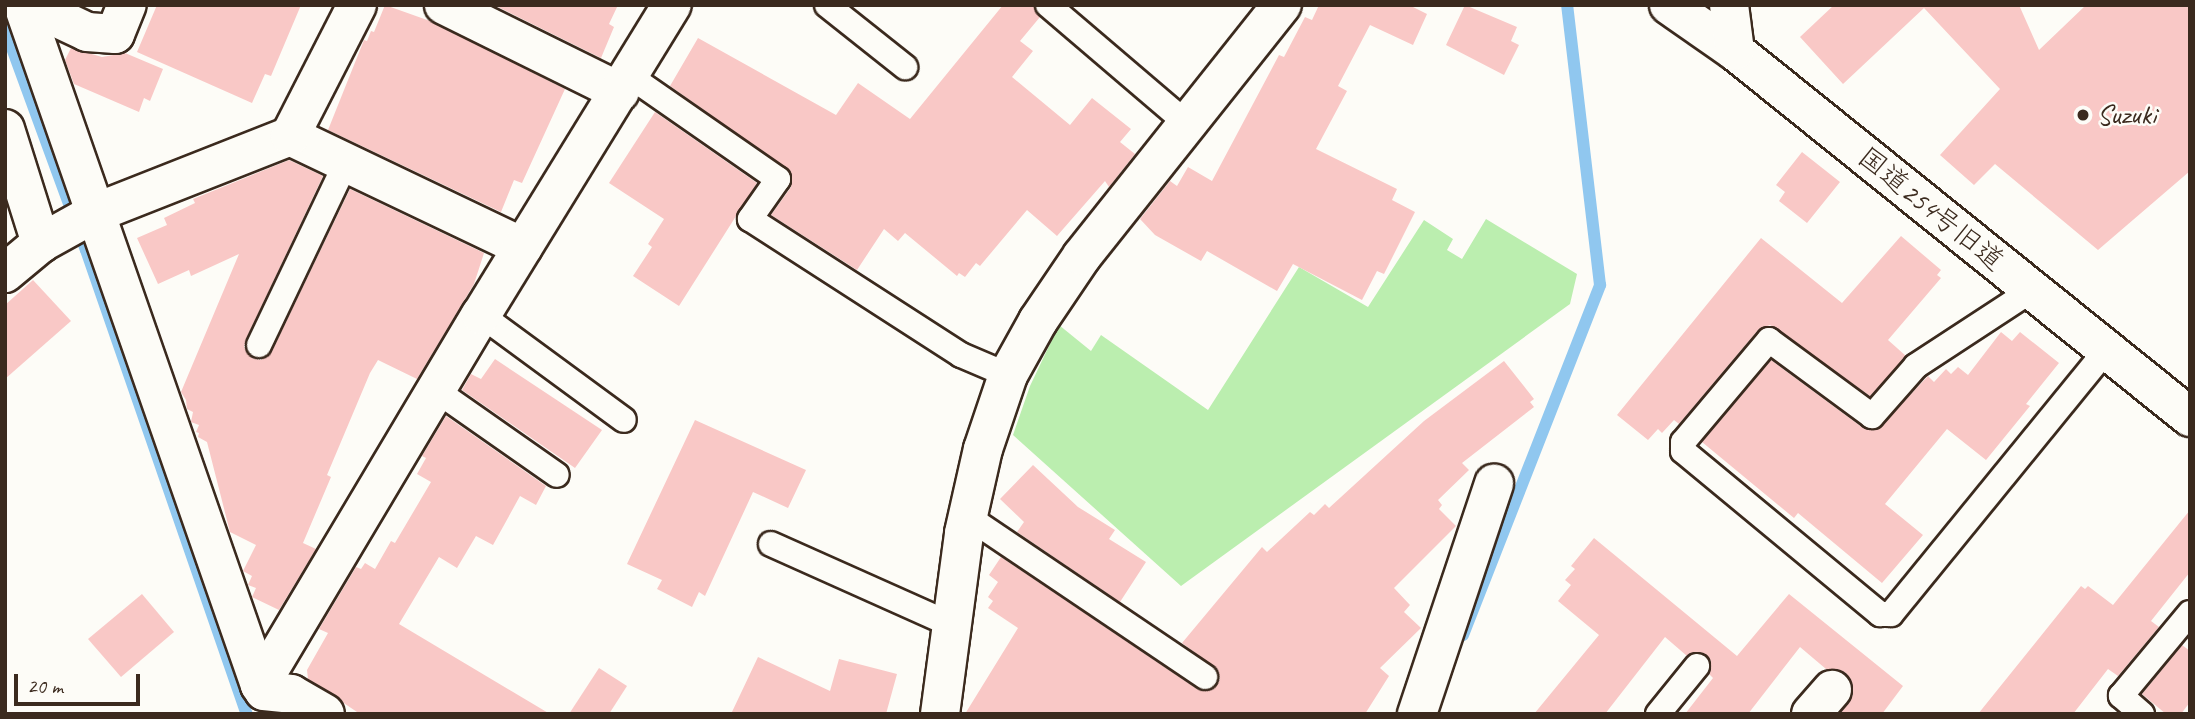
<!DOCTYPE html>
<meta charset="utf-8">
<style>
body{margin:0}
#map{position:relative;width:2195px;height:719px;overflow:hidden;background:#fdfcf7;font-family:Caveat,"Klee One",sans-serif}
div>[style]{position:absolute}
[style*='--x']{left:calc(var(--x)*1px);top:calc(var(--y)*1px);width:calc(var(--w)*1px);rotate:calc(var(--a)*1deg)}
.green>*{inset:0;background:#bbeeaf}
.stream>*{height:12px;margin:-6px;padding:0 6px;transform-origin:6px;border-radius:6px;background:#90c7ef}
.building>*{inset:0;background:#f9c8c6}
.roads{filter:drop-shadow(2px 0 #3b2a1e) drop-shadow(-2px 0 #3b2a1e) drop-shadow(0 2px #3b2a1e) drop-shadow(0 -2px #3b2a1e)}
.service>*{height:24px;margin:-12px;padding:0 12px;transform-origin:12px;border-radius:12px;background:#fdfcf7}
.minor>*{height:38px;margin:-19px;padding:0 19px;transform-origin:19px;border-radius:19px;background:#fdfcf7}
.tertiary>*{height:38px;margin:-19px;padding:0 19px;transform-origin:19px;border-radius:19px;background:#fdfcf7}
.dots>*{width:19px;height:19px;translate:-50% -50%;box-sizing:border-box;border:4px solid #fdfcf7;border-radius:50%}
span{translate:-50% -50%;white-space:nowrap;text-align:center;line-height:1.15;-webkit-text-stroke:5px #fdfcf7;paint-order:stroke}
.poi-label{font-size:28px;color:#3b2a1e}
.left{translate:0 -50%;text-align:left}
.street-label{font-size:28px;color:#3b2a1e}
.frame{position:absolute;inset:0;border:7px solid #3b2a1e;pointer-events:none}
.scale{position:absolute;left:14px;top:674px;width:126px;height:32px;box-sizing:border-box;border:4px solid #3b2a1e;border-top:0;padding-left:9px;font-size:21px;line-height:24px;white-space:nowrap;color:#3b2a1e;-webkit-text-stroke:5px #fdfcf7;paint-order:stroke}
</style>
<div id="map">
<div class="green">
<i style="clip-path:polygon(1486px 219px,1577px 274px,1570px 304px,1181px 586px,1013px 435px,1030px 386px,1059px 325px,1091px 351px,1101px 335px,1208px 410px,1299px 267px,1368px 307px,1424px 220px,1453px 239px,1447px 250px,1462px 259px)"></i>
</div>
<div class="stream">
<i style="--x:5;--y:29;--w:235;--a:69.9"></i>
<i style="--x:86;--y:250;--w:491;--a:70.9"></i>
<i style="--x:1463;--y:635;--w:376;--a:-68.6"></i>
<i style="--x:1600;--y:285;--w:282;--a:-96.7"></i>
</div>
<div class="building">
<i style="clip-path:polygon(157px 5px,301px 5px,271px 76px,265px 74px,252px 103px,137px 52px)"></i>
<i style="clip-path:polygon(385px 5px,430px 21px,565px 89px,522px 183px,514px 180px,501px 212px,328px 130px,364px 40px,367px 41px,371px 31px,374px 32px)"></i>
<i style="clip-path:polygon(494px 5px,618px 5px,609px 24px,614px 27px,601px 58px)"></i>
<i style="clip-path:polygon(1003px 5px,1034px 5px,1040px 17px,1020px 41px,1033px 51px,1012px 77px,1070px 125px,1092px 98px,1131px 129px,1120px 142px,1135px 154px,1109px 187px,1105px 181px,1057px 236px,1027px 210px,980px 266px,976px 263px,965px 277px,959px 273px,957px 276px,905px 233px,898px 241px,884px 229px,857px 270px,771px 215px,791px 187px,791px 172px,670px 86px,698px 38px,836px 115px,858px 83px,910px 119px)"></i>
<i style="clip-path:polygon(1319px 5px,1409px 5px,1427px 14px,1413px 45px,1370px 25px,1338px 86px,1347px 91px,1316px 149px,1397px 189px,1392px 200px,1415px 212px,1384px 274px,1377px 271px,1362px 300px,1293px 264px,1277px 291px,1207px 251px,1201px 261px,1155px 235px,1140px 219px,1170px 181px,1177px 186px,1188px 167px,1212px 181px,1279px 55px,1284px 57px,1305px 17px,1312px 20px)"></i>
<i style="clip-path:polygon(1465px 5px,1517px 27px,1511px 41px,1519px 45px,1504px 75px,1446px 45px)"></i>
<i style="clip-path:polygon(1834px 5px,2019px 5px,2039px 50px,2085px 6px,2190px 5px,2190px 171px,2098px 250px,1995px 164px,1974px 185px,1940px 155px,2000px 89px,1924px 8px,1843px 84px,1800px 37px)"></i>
<i style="clip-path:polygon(71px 48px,102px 57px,125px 53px,163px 69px,150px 101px,144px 98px,139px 112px,74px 84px,65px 60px)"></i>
<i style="clip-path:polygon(655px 112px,757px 183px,679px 306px,633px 276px,652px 247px,648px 244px,664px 219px,609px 183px)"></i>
<i style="clip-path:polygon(1802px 152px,1840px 182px,1807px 223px,1779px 201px,1785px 192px,1776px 185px)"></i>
<i style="clip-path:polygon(289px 160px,323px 176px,246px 339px,244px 347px,252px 358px,261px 360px,272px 351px,350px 189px,484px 253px,474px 284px,417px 379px,378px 360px,370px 373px,327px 475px,331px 477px,303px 543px,316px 549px,279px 610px,252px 597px,256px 588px,248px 585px,252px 576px,243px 571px,256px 545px,230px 532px,207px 442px,198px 437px,199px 433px,196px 432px,199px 425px,191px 422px,193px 412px,187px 409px,186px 400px,181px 392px,239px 254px,191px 276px,189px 270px,158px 284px,137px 238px,167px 225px,164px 218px,195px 203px,193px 199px)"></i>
<i style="clip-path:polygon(1901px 236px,1941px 270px,1937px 275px,1941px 278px,1888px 340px,1906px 356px,1870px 396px,1770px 325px,1758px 330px,1679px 424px,1674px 420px,1662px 433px,1658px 429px,1648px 440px,1617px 415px,1761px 238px,1842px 303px)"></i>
<i style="clip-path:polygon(33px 280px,71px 321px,5px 379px,5px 305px)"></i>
<i style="clip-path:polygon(2001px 332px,2012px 341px,2020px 332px,2059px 363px,2026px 404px,2030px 406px,1986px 460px,1947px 429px,1885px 504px,1923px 535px,1882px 583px,1798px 513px,1794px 518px,1702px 442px,1771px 360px,1863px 428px,1877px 430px,1928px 376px,1934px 382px,1946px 369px,1951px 374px,1958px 367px,1968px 375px)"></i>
<i style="clip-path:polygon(495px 359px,602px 430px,575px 468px,462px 390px,471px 374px,481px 379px)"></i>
<i style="clip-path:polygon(1504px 361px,1534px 399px,1530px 402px,1534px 407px,1462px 463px,1469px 470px,1438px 500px,1442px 505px,1439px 509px,1456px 526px,1394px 588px,1410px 605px,1404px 612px,1421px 628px,1380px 668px,1389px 676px,1365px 714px,965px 714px,1018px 628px,988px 608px,993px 601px,988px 597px,998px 582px,989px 575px,1001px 557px,1197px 689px,1212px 690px,1220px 679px,1218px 670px,1182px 643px,1262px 547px,1267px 552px,1310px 512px,1314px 515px,1325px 504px,1329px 508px,1424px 421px)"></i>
<i style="clip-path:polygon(446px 416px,546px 486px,536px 505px,520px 496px,493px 545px,476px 536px,457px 568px,439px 557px,399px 624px,550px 714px,360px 714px,308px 679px,307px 670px,328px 633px,319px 629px,356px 567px,361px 569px,365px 563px,375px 569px,391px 541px,395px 543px,431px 482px,417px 474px,426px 458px,422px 456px)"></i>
<i style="clip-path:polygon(695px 420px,806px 470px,788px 508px,753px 492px,705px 596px,699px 592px,692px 607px,657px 589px,662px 580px,627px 564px)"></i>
<i style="clip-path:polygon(1033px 465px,1078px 507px,1115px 530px,1109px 539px,1146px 562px,1120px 602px,1017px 532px,1024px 522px,1000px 499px)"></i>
<i style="clip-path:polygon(2190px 510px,2190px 572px,2151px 621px,2159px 627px,2118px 676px,2108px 669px,2073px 714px,1978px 714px,2081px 586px,2085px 589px,2088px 586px,2113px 605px)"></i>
<i style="clip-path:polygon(1594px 538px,1737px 656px,1789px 594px,1903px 686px,1882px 714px,1840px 714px,1853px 695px,1852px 682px,1846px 673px,1837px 669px,1826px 669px,1800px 647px,1748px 714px,1685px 714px,1713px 678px,1709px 674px,1711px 661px,1700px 652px,1687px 656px,1665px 637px,1605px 714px,1534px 714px,1599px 635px,1558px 601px,1571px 585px,1565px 580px,1575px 569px,1571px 566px)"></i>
<i style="clip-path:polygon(142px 594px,174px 632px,121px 677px,88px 639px)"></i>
<i style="clip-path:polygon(2182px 645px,2190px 651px,2190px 702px,2181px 714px,2166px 714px,2142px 694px)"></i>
<i style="clip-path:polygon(758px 657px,830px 691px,839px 659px,897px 674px,886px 714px,731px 714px)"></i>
<i style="clip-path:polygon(599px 668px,627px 686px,609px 714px,569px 714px)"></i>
</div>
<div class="roads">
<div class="service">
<i style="--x:827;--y:5;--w:100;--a:38.5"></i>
<i style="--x:1048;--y:5;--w:182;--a:40.5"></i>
<i style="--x:631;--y:77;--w:179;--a:34.8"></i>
<i style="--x:778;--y:179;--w:49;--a:125"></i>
<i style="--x:750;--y:219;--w:251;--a:32.8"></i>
<i style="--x:961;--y:355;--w:51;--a:23.1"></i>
<i style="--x:2032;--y:290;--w:139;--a:146.8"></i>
<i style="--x:1916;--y:366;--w:67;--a:131.3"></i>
<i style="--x:1872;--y:416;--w:128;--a:-143.6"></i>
<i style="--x:1769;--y:340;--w:133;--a:130.1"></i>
<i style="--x:1683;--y:442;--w:9;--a:90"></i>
<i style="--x:1683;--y:451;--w:256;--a:39.6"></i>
<i style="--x:1880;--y:614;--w:11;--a:0"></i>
<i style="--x:1891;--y:614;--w:340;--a:-50.8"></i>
<i style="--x:481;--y:315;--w:177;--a:36.3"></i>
<i style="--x:259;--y:345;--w:202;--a:-64.5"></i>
<i style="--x:437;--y:391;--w:146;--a:35"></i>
<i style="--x:968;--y:517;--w:286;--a:34"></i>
<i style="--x:771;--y:544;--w:198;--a:24.1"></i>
<i style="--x:1658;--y:714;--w:62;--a:-50.9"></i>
<i style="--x:2142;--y:714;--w:28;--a:-139"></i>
<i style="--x:2121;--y:696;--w:108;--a:-50.3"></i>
</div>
<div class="minor">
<i style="--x:23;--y:5;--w:720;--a:70.79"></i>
<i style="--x:260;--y:685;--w:7;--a:56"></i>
<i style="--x:264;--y:691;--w:27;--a:6"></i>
<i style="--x:291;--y:694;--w:39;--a:30"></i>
<i style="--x:30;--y:5;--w:63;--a:25.3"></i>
<i style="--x:87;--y:32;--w:28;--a:4"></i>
<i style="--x:115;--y:34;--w:31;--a:-68"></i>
<i style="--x:444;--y:5;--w:196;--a:26.3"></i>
<i style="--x:5;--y:129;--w:120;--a:72.5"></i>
<i style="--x:290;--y:136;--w:258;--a:25.5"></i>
<i style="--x:5;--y:273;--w:47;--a:-39.8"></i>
<i style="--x:41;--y:243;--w:62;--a:-29.1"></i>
<i style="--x:95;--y:213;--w:210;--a:-21.5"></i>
<i style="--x:290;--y:136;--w:147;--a:-62.9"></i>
<i style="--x:260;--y:685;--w:431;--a:-59.2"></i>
<i style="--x:481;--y:315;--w:364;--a:-58.4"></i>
<i style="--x:940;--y:714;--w:183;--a:-82.4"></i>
<i style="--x:964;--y:533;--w:86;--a:-77.3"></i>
<i style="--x:983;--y:449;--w:78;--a:-71.3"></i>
<i style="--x:1008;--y:375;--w:62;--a:-60.9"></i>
<i style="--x:1038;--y:321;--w:78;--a:-55.9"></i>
<i style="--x:1082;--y:256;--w:321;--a:-51.5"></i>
<i style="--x:1417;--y:714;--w:243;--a:-71.5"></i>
<i style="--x:1811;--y:714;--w:32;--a:-49"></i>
</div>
<div class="tertiary">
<i style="--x:1669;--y:5;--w:80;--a:34.9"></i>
<i style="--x:1735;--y:51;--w:584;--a:38.81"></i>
<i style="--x:1729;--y:5;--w:46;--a:82.6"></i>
</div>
</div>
<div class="dots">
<i style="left:2083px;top:115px;background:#3b2a1e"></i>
</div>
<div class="poi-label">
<span class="left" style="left:2097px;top:115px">Suzuki</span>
</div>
<div class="street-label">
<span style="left:1931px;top:209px;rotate:39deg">国道254号旧道</span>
</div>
<div class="frame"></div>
<div class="scale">20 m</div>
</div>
